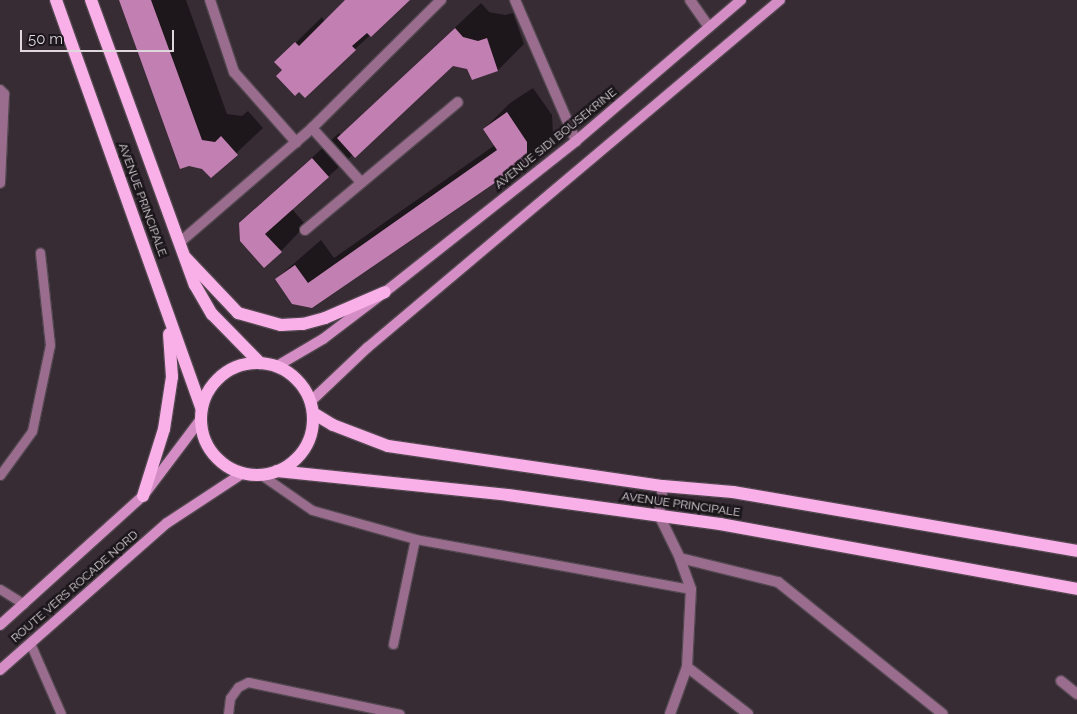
<!DOCTYPE html>
<style>
body{margin:0}
#map{position:relative;width:1077px;height:714px;overflow:hidden;background:#372c34;font-family:Raleway,sans-serif}
div>[style]{position:absolute}
[style*='--x']{left:calc(var(--x)*1px);top:calc(var(--y)*1px);width:calc(var(--w)*1px);rotate:calc(var(--a)*1deg)}
.shadow>*{inset:0;background:#0007}
.building>*{inset:0;background:#c17fb2}
.roads{filter:drop-shadow(1px 0 #52474f) drop-shadow(-1px 0 #52474f) drop-shadow(0 1px #52474f) drop-shadow(0 -1px #52474f)}
.service>*{height:9px;margin:-4.5px;padding:0 4.5px;transform-origin:4.5px;border-radius:4.5px;background:#9a6d8f}
.minor>*{height:10px;margin:-5px;padding:0 5px;transform-origin:5px;border-radius:5px;background:#9a6d8f}
.secondary>*{height:10px;margin:-5px;padding:0 5px;transform-origin:5px;border-radius:5px;background:#d58ec5}
.primary>*{height:12px;margin:-6px;padding:0 6px;transform-origin:6px;border-radius:6px;background:#f9afe8}
.primary>.ring{margin:-6px;padding:0;box-sizing:content-box;background:none;border:12px solid #f9afe8;border-radius:50%}
span{translate:-50% -50%;white-space:nowrap;text-align:center;line-height:1.15;-webkit-text-stroke:5px #1b161a;paint-order:stroke}
.street-label{font-size:12px;color:#ded7dc}
.scale{position:absolute;left:20px;top:30px;width:154px;height:22px;box-sizing:border-box;border:2px solid #ded7dc;border-top:0;padding-left:6px;font-size:15px;line-height:18px;white-space:nowrap;color:#ded7dc;-webkit-text-stroke:4px #1b161a;paint-order:stroke}
</style>
<div id="map">
<div class="shadow">
<i style="clip-path:polygon(120px 0,186px 0,227px 114px,242px 116px,248px 111px,263px 128px,211px 177px)"></i>
<i style="clip-path:polygon(346px 0,409px 0,355px 49px,284px 70px,276px 62px,322px 17px,325px 22px)"></i>
<i style="clip-path:polygon(481px 3px,489px 12px,505px 15px,513px 13px,524px 44px,498px 70px,472px 79px,468px 68px,453px 65px,292px 209px,306px 225px,281px 251px,240px 223px,339px 133px,341px 135px)"></i>
<i style="clip-path:polygon(533px 88px,552px 115px,553px 134px,526px 160px,312px 307px,276px 279px,321px 240px,334px 258px,495px 145px,484px 129px,510px 103px)"></i>
</div>
<div class="building">
<i style="clip-path:polygon(119px 0,151px 0,202px 140px,215px 142px,221px 136px,238px 155px,211px 178px,202px 169px,189px 166px,180px 169px)"></i>
<i style="clip-path:polygon(345px 0,410px 0,371px 37px,367px 33px,352px 46px,356px 50px,305px 98px,299px 92px,295px 96px,276px 76px,282px 70px,274px 62px,295px 42px,299px 46px)"></i>
<i style="clip-path:polygon(455px 28px,463px 37px,478px 41px,487px 38px,498px 71px,472px 80px,467px 69px,453px 66px,355px 158px,337px 138px)"></i>
<i style="clip-path:polygon(507px 112px,527px 142px,527px 161px,312px 308px,292px 304px,275px 279px,295px 265px,308px 283px,497px 150px,483px 129px)"></i>
<i style="clip-path:polygon(312px 158px,329px 177px,265px 234px,282px 252px,264px 268px,240px 241px,239px 223px)"></i>
</div>
<div class="roads">
<div class="service">
<i style="--x:260;--y:474;--w:63;--a:34.7"></i>
<i style="--x:312;--y:510;--w:107;--a:15.7"></i>
<i style="--x:415;--y:539;--w:280;--a:10.3"></i>
<i style="--x:0;--y:475;--w:54;--a:-54"></i>
<i style="--x:32;--y:431;--w:88;--a:-78.2"></i>
<i style="--x:50;--y:345;--w:93;--a:-96.2"></i>
<i style="--x:0;--y:589;--w:28;--a:32"></i>
<i style="--x:30;--y:643;--w:77;--a:66.4"></i>
<i style="--x:393;--y:644;--w:107;--a:-78.2"></i>
<i style="--x:228;--y:714;--w:16;--a:-83"></i>
<i style="--x:230;--y:698;--w:14;--a:-54"></i>
<i style="--x:238;--y:687;--w:11;--a:-27"></i>
<i style="--x:248;--y:682;--w:155;--a:11.9"></i>
</div>
<div class="minor">
<i style="--x:210;--y:0;--w:76;--a:71.6"></i>
<i style="--x:234;--y:72;--w:94;--a:48.5"></i>
<i style="--x:515;--y:0;--w:154;--a:66.6"></i>
<i style="--x:690;--y:0;--w:33;--a:55"></i>
<i style="--x:0;--y:90;--w:6;--a:45"></i>
<i style="--x:4;--y:94;--w:89;--a:92.6"></i>
<i style="--x:312;--y:128;--w:72;--a:47.8"></i>
<i style="--x:305;--y:230;--w:199;--a:-39.9"></i>
<i style="--x:179;--y:243;--w:176;--a:-40.8"></i>
<i style="--x:312;--y:128;--w:182;--a:-44.8"></i>
<i style="--x:663;--y:486;--w:29;--a:98"></i>
<i style="--x:659;--y:515;--w:48;--a:64"></i>
<i style="--x:680;--y:558;--w:101;--a:13.8"></i>
<i style="--x:778;--y:582;--w:211;--a:38.7"></i>
<i style="--x:687;--y:667;--w:77;--a:37.6"></i>
<i style="--x:1061;--y:681;--w:21;--a:39"></i>
<i style="--x:670;--y:714;--w:50;--a:-70.1"></i>
<i style="--x:687;--y:667;--w:78;--a:-87.1"></i>
<i style="--x:691;--y:589;--w:33;--a:-110"></i>
</div>
<div class="secondary">
<i style="--x:277;--y:366;--w:53;--a:-30.4"></i>
<i style="--x:323;--y:339;--w:78;--a:-37.2"></i>
<i style="--x:385;--y:292;--w:243;--a:-38.3"></i>
<i style="--x:576;--y:141;--w:217;--a:-40.5"></i>
<i style="--x:310;--y:402;--w:79;--a:-43.5"></i>
<i style="--x:367;--y:348;--w:540;--a:-40.12"></i>
<i style="--x:0;--y:625;--w:193;--a:-42.1"></i>
<i style="--x:143;--y:496;--w:96;--a:-53"></i>
<i style="--x:0;--y:670;--w:222;--a:-41.4"></i>
<i style="--x:167;--y:523;--w:91;--a:-33.3"></i>
</div>
<div class="primary">
<i style="--x:56;--y:0;--w:434;--a:70.4"></i>
<i style="--x:91;--y:0;--w:303;--a:70"></i>
<i style="--x:195;--y:285;--w:34;--a:60"></i>
<i style="--x:212;--y:314;--w:69;--a:45.6"></i>
<i style="--x:186;--y:258;--w:76;--a:46.6"></i>
<i style="--x:238;--y:313;--w:45;--a:15.6"></i>
<i style="--x:281;--y:325;--w:22;--a:-3"></i>
<i style="--x:303;--y:324;--w:23;--a:-15"></i>
<i style="--x:325;--y:318;--w:65;--a:-23.4"></i>
<i class="ring" style="left:201px;top:363px;width:100px;height:100px"></i>
<i style="--x:313;--y:413;--w:23;--a:31"></i>
<i style="--x:333;--y:425;--w:59;--a:20.9"></i>
<i style="--x:388;--y:446;--w:278;--a:8.3"></i>
<i style="--x:663;--y:486;--w:70;--a:4.9"></i>
<i style="--x:733;--y:492;--w:349;--a:9.7"></i>
<i style="--x:277;--y:471;--w:232;--a:5.9"></i>
<i style="--x:508;--y:495;--w:214;--a:7.8"></i>
<i style="--x:720;--y:524;--w:363;--a:10.3"></i>
<i style="--x:143;--y:496;--w:70;--a:-72.6"></i>
<i style="--x:164;--y:429;--w:53;--a:-81.3"></i>
<i style="--x:172;--y:377;--w:43;--a:-94"></i>
</div>
</div>
<div class="street-label">
<span style="left:556px;top:139px;rotate:-39deg">AVENUE SIDI BOUSEKRINE</span>
<span style="left:142px;top:200px;rotate:70deg">AVENUE PRINCIPALE</span>
<span style="left:681px;top:505px;rotate:8deg">AVENUE PRINCIPALE</span>
<span style="left:75px;top:587px;rotate:-41deg">ROUTE VERS ROCADE NORD</span>
</div>
<div class="scale">50 m</div>
</div>
